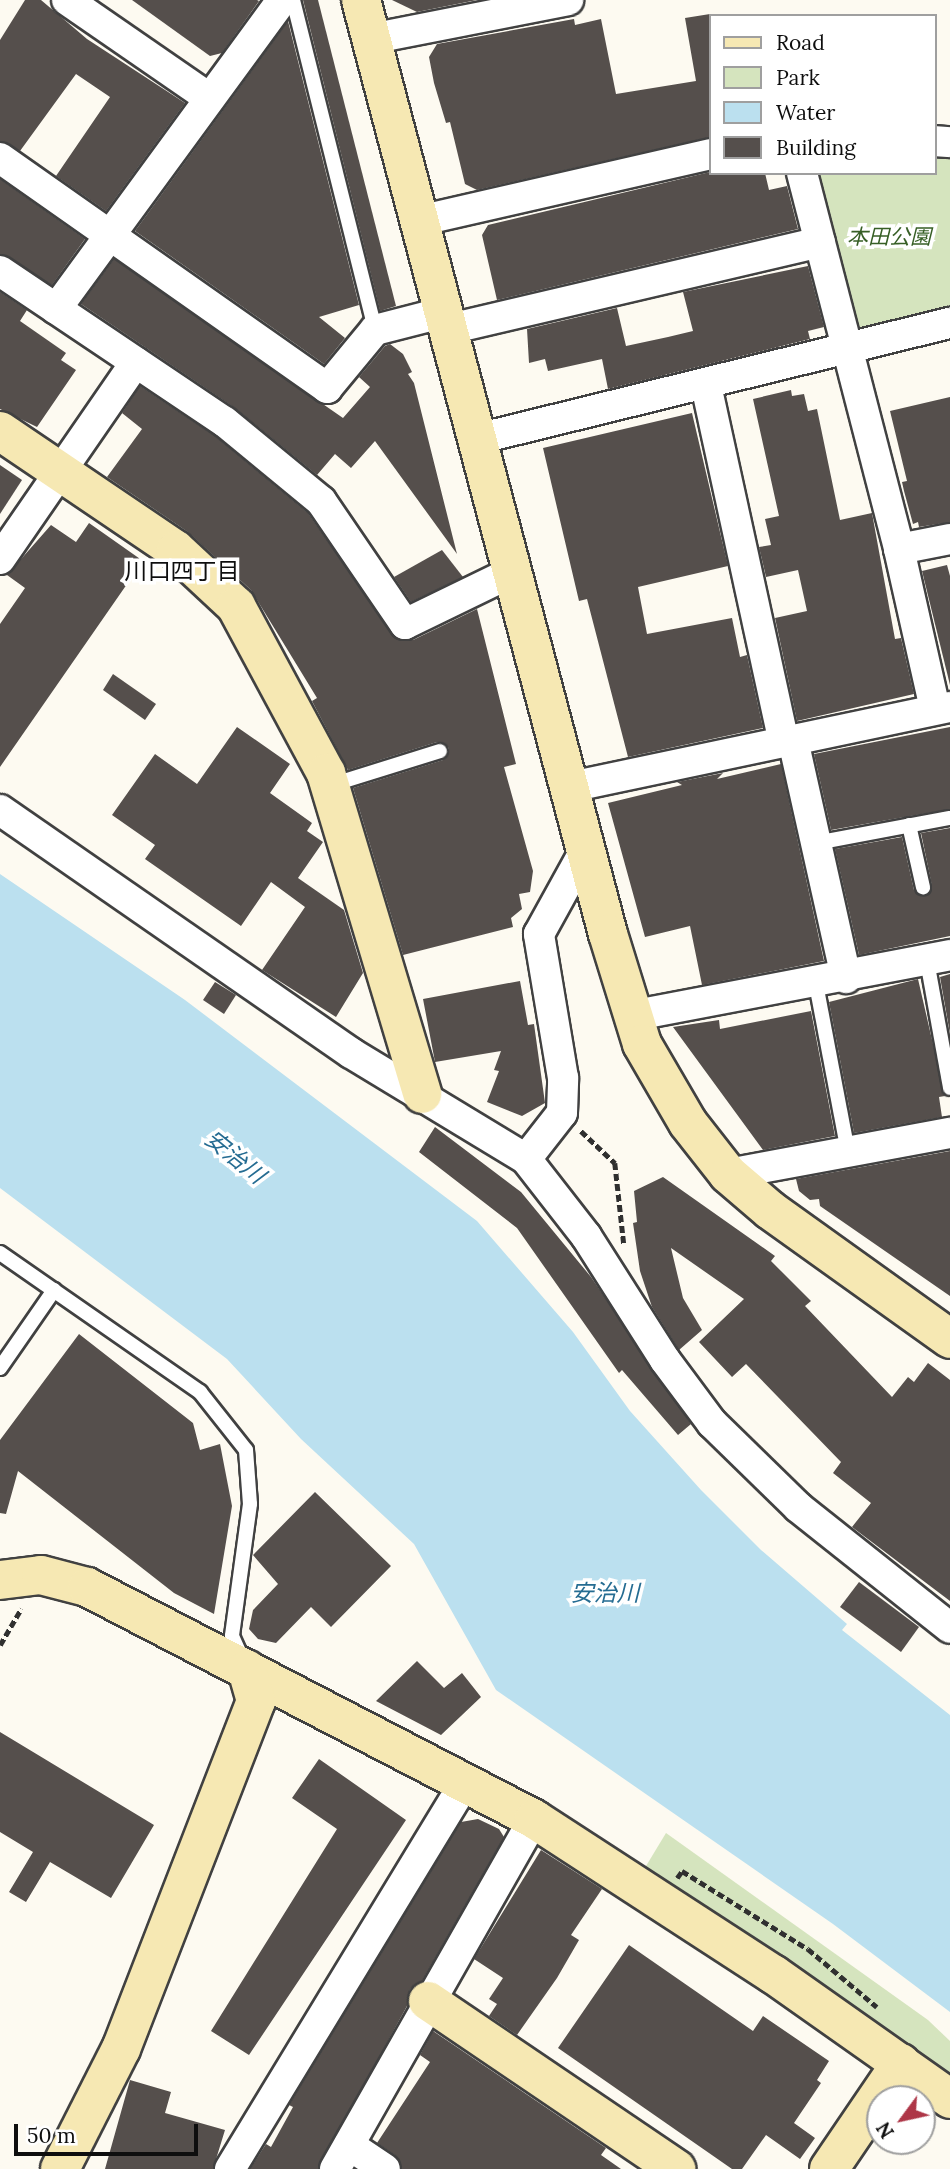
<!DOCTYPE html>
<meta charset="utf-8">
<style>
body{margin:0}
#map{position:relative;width:950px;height:2169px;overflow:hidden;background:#fdfaf1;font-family:Lora,"Noto Sans JP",serif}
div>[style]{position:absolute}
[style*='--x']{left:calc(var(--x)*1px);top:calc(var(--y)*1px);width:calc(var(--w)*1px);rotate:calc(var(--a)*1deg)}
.green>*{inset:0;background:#d5e4be}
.water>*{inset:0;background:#bbe0ef}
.building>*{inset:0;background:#554f4c}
.path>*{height:4.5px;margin-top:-2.25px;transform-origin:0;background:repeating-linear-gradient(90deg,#303030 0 7px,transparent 0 10.5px)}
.roads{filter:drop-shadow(2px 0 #414141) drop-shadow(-2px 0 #414141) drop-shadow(0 2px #414141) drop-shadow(0 -2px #414141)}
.lane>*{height:14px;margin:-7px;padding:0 7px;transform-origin:7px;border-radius:7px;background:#fff}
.street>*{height:30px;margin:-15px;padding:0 15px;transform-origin:15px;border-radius:15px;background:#fff}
.secondary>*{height:38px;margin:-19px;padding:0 19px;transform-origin:19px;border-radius:19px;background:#f6e8b3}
span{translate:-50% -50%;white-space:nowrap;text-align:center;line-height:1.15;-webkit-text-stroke:7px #fff;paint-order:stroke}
.park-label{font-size:21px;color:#375f26;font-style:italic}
.neighbourhood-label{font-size:23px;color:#0e0e0e}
.water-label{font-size:23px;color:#256c92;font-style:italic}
.legend{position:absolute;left:709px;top:14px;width:228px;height:161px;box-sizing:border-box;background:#fff;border:2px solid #9f9f9f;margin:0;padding:9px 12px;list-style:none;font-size:21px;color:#0e0e0e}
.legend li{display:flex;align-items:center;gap:14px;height:35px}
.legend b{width:35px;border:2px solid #9f9f9f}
.north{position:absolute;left:866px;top:2085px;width:70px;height:70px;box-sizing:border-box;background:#fff;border:2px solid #9f9f9f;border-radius:50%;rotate:237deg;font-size:19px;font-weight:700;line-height:28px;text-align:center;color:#0e0e0e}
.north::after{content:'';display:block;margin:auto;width:24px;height:32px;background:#ae3647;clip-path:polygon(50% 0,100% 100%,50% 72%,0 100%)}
.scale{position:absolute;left:14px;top:2124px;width:184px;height:32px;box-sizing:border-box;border:4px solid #0e0e0e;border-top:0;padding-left:9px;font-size:21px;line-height:24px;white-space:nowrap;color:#0e0e0e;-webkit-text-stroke:5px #fff;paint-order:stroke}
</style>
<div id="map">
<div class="green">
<i style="clip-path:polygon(934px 154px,950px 154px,950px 311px,864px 337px,849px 330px,810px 173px,934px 173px)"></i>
<i style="clip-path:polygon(666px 1833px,928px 2020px,950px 2041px,950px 2083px,643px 1871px)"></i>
</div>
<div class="water">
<i style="clip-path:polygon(0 874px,185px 1000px,477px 1221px,573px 1332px,630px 1411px,701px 1490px,761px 1550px,847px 1624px,842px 1630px,950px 1715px,950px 2012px,833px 1924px,496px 1690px,414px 1544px,301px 1439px,227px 1359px,0 1188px)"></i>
</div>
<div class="building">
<i style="clip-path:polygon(25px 0,41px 0,87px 39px,185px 103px,106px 211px,56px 176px,110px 97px,76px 74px,20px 151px,0 141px,0 40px)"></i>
<i style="clip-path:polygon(132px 0,257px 0,259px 1px,222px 53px,210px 56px)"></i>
<i style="clip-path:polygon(303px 0,318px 0,396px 306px,380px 311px)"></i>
<i style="clip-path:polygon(392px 0,477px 0,417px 12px)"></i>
<i style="clip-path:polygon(710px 14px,710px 137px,477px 190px,465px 184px,450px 122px,446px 123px,434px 83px,429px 57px,437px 44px,574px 19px,575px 25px,601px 19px,616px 94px,696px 81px,685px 18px)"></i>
<i style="clip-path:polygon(288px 21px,359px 305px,319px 317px,345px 338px,324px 364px,135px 231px)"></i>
<i style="clip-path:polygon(710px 172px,765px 173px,769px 190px,787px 186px,798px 229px,497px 300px,482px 235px,488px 225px)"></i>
<i style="clip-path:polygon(0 179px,85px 239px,52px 285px,0 254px)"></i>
<i style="clip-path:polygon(114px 259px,343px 418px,370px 387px,359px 377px,385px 346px,390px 344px,403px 354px,412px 372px,408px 374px,414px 383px,457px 554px,375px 441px,351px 468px,335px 454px,317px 475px,235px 408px,81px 304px)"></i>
<i style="clip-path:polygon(808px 266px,824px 327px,808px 331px,810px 339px,608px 389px,602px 359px,548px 371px,545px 359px,529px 363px,527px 329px,617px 308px,626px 346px,668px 337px,693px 331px,683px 292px)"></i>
<i style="clip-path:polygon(0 292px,27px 310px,20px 321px,66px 353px,61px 360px,76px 370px,37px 427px,0 409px)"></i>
<i style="clip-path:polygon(140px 386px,215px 436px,308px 513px,396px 639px,413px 640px,477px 609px,516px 764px,504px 767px,533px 871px,530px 892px,519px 894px,522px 909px,511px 918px,513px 927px,403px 955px,353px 788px,443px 760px,449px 748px,437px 742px,348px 770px,312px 701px,317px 698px,251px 590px,188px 532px,107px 477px,142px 429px,122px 413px)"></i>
<i style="clip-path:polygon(791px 390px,792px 396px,804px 394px,808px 411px,817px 409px,840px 520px,872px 513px,895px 639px,901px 638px,914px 694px,797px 721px,775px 618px,807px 611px,798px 570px,766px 577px,759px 547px,771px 545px,765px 519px,779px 516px,753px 399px)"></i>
<i style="clip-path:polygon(950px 397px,950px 522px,919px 527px,918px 522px,913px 524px,904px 491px,902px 482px,907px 481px,890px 411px)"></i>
<i style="clip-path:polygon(692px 413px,728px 566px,638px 587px,647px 634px,732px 618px,740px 657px,747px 655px,763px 728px,628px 757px,587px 599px,579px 601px,543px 448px)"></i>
<i style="clip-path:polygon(0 465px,22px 480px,0 514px)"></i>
<i style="clip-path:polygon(89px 523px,143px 561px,0 767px,0 624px,25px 588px,7px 575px,51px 525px,76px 542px)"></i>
<i style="clip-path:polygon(442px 550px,463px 577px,411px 602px,394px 577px)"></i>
<i style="clip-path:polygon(947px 565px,950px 576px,950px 685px,922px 571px)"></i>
<i style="clip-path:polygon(113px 674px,156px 704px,145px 720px,103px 690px)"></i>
<i style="clip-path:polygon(237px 727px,290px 764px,270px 793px,312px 823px,307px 831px,323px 842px,298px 878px,344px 910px,363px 973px,336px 1017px,262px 970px,305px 907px,271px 882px,241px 926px,145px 859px,155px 845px,112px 815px,155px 754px,197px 784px)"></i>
<i style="clip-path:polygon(950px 727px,950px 809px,831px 830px,814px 754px)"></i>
<i style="clip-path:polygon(781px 764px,824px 961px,702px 985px,690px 926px,645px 937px,608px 803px,682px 785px,677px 782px,723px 773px,717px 779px)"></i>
<i style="clip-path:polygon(950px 828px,950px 936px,859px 955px,835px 849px,902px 837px,914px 890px,924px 896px,932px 886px,921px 833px)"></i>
<i style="clip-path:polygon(950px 974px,950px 1034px,940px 977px)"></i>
<i style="clip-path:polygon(918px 979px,945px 1096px,939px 1097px,942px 1117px,854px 1133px,829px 1002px)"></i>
<i style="clip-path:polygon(520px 981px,528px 1025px,534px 1024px,545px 1103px,522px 1116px,487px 1102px,499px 1071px,494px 1070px,501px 1051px,435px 1062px,423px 999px)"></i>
<i style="clip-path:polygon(215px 982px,236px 995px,224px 1014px,203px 1000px)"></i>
<i style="clip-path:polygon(811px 1011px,835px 1136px,763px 1150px,673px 1027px,719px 1020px,720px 1029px)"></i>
<i style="clip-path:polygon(435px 1127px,521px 1192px,591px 1277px,691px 1424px,678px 1435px,622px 1370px,619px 1373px,517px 1228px,419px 1152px)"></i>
<i style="clip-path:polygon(950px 1151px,950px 1296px,820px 1206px,819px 1199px,810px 1200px,799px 1191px,796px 1179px)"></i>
<i style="clip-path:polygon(663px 1177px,775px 1256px,771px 1261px,811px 1301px,805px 1306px,892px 1397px,908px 1377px,914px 1382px,928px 1363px,950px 1380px,950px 1601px,852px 1527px,871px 1503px,833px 1473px,841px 1462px,746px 1364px,732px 1377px,699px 1342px,744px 1299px,671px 1248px,683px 1298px,702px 1330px,679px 1350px,652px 1307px,640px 1271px,633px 1223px,637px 1222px,634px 1191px)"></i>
<i style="clip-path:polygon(79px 1334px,193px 1423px,200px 1450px,220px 1444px,232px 1506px,214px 1614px,174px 1593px,18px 1471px,6px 1514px,0 1513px,0 1440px)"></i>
<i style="clip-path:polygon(315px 1492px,391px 1566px,331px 1627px,311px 1607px,276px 1643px,258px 1639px,249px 1629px,253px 1610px,278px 1584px,253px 1555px)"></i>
<i style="clip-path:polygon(859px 1582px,919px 1627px,901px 1652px,840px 1607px)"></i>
<i style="clip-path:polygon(417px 1661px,444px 1688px,462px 1673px,481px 1697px,441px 1735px,376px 1701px)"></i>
<i style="clip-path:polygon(0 1732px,154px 1825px,111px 1898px,50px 1862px,26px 1902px,9px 1892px,33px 1852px,0 1832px)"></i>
<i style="clip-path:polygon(319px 1759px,406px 1820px,249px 2055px,211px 2031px,337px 1829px,292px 1798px)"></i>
<i style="clip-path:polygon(478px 1819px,499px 1829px,504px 1837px,422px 1981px,410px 1989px,407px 2006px,318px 2169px,250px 2169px,266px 2144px,271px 2147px,293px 2107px,289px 2105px,461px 1822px)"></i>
<i style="clip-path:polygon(541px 1850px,602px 1889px,571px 1935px,579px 1940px,557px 1978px,517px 2035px,489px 2016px,497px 2004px,489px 1999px,503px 1978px,474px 1959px)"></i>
<i style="clip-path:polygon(629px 1945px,753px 2031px,763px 2016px,829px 2061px,817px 2080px,821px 2083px,794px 2123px,815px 2138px,800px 2159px,766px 2135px,742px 2169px,732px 2169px,558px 2048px)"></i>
<i style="clip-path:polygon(433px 2031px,606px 2148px,601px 2155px,621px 2169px,402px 2169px,395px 2155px,377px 2143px,430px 2062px,420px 2055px)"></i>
<i style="clip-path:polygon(130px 2080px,171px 2092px,165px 2113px,225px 2130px,213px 2169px,105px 2169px)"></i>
</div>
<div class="path">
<i style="--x:581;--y:1131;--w:47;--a:43.3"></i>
<i style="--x:615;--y:1163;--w:81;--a:83.7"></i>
<i style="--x:0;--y:1645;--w:42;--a:-59.7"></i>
<i style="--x:677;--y:1878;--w:9;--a:-54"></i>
<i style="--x:682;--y:1871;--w:148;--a:31.8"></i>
<i style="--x:808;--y:1949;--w:90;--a:40"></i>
</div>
<div class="roads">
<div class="lane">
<i style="--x:293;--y:0;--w:340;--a:76"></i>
<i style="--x:331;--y:785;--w:114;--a:-17.3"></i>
<i style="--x:909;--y:825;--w:64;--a:77.3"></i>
<i style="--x:816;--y:843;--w:136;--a:-10.6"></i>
<i style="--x:927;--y:961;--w:129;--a:79.7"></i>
<i style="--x:816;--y:984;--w:170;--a:79.2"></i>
<i style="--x:0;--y:1253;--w:244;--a:34.8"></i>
<i style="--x:200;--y:1392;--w:74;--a:51.6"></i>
<i style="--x:246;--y:1450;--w:54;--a:85.8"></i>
<i style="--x:250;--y:1504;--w:133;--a:97.8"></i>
<i style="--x:232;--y:1636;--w:24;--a:66"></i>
<i style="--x:0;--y:1368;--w:95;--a:-55.3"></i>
</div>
<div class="street">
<i style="--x:67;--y:0;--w:173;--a:34.6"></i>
<i style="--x:370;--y:39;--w:202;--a:-11.1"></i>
<i style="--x:934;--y:141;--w:16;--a:4"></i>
<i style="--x:0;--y:158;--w:400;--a:35.1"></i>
<i style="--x:327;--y:388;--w:75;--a:-50.4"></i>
<i style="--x:375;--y:330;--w:68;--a:-14.4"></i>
<i style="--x:802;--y:173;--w:388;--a:75.5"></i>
<i style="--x:899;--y:549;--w:164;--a:77.3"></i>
<i style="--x:418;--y:221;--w:300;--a:-12.9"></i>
<i style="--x:0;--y:271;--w:271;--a:33.9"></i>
<i style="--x:225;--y:422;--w:124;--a:39.5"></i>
<i style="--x:321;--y:501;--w:149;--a:55.7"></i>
<i style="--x:405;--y:624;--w:119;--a:-25.9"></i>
<i style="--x:56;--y:309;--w:383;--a:-53.8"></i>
<i style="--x:445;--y:330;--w:385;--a:-13.2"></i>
<i style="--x:706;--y:385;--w:365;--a:77.7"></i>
<i style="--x:477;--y:439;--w:487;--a:-13.8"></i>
<i style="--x:899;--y:549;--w:52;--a:-11.1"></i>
<i style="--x:0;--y:559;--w:239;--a:-55.4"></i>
<i style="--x:793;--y:740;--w:244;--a:77.4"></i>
<i style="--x:570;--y:787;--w:388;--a:-11.9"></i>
<i style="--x:0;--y:810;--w:427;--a:34.7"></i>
<i style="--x:351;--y:1053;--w:205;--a:31.2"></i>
<i style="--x:526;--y:1159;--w:98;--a:52.1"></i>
<i style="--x:586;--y:1236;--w:147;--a:57.5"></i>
<i style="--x:665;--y:1360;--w:79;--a:53.3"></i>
<i style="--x:712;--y:1423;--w:120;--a:44.3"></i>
<i style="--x:798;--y:1507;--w:194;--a:38.5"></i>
<i style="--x:631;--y:1016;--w:325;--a:-10.8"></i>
<i style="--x:526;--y:1159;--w:58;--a:-52"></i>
<i style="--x:562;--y:1113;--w:35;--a:-88"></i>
<i style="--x:563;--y:1078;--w:146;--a:-99.5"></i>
<i style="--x:539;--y:934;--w:97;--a:-61.1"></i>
<i style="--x:728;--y:1174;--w:226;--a:-10.5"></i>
<i style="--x:349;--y:2145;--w:43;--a:33.7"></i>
<i style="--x:230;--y:2169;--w:453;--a:-58.7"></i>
<i style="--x:335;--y:2169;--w:403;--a:-60.4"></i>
</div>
<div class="secondary">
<i style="--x:361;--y:0;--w:966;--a:75.19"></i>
<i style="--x:608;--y:934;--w:115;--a:72.8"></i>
<i style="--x:642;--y:1044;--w:91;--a:59.8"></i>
<i style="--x:688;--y:1123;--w:65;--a:51.9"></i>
<i style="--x:728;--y:1174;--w:55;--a:40.6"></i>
<i style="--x:770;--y:1210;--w:221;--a:35.6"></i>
<i style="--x:0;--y:431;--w:212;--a:34.1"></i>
<i style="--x:176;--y:550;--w:82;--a:43"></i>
<i style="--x:236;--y:606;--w:190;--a:61.7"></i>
<i style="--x:326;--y:773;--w:335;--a:73.3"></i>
<i style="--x:0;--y:1580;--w:41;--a:-7"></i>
<i style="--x:41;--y:1575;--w:48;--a:14.6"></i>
<i style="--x:87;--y:1587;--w:504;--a:27.43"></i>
<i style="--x:534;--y:1819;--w:285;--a:33"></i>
<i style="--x:773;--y:1974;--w:217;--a:35.2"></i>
<i style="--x:428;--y:2001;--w:300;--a:34.1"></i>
<i style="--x:60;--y:2169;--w:135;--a:-63.1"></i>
<i style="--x:121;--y:2049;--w:373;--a:-68.8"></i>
<i style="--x:256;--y:1701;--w:33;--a:-106"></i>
<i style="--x:829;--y:2169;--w:128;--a:-55.8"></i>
</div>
</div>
<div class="park-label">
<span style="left:889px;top:237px">本田公園</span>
</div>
<div class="neighbourhood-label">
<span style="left:182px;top:571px">川口四丁目</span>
</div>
<div class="water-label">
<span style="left:235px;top:1157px;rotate:39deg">安治川</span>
<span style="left:605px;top:1593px">安治川</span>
</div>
<ul class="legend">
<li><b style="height:9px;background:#f6e8b3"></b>Road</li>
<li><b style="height:19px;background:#d5e4be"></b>Park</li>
<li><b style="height:19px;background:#bbe0ef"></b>Water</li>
<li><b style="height:19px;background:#554f4c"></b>Building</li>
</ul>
<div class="north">N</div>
<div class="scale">50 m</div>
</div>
